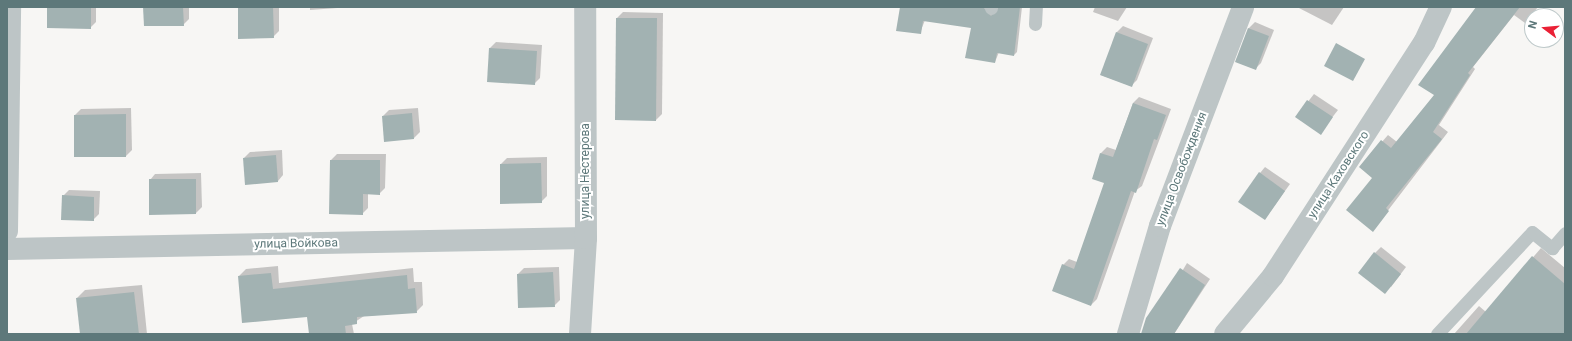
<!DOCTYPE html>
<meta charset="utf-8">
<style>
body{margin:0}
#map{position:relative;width:1572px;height:341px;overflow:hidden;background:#f7f6f4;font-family:Roboto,sans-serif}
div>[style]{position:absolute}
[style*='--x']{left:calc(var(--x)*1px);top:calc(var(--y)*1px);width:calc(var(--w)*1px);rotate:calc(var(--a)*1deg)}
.shadow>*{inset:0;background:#0003}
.building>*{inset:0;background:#a2b2b2}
.service>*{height:13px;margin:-6.5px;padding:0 6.5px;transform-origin:6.5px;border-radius:6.5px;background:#bdc5c6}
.minor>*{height:22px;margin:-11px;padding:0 11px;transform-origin:11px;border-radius:11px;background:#bdc5c6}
span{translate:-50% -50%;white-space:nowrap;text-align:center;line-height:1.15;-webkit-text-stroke:4px #fff;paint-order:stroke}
.street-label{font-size:12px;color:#5d787a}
.frame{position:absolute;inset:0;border:8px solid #5d787a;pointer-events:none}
.north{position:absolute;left:1524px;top:8px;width:40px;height:40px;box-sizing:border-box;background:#fff;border:1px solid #bec9ca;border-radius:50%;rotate:286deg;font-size:11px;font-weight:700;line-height:16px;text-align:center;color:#5d787a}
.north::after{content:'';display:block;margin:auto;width:14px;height:18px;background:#ea2136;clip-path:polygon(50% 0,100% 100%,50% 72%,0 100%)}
</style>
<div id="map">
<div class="shadow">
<i style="clip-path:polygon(48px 7px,96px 7px,96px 22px,90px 28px)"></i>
<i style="clip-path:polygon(144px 7px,189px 7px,189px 19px,183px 25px)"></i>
<i style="clip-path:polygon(239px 7px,279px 7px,279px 31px,273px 37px)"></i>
<i style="clip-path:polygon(310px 7px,351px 7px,310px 10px)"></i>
<i style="clip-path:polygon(901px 7px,988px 7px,994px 14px,999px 7px,1022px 7px,1017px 52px,1014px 55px,999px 52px,995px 62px,972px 27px,925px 20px,920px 33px)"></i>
<i style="clip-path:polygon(1095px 7px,1127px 7px,1118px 21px,1093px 12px)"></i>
<i style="clip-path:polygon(1297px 7px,1344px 7px,1332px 25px)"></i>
<i style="clip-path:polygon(1478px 7px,1538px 7px,1525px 23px,1514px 15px,1473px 67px,1475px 69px,1439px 125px,1448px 132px,1373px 230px,1373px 178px,1360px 167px,1388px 135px,1397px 142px,1435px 95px)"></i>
<i style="clip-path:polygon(623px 12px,663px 13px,662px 114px,656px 120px,617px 18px)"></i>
<i style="clip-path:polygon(1255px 22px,1274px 30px,1261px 63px,1255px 69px,1237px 62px,1249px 28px)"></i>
<i style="clip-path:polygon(1123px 26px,1153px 38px,1137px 80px,1131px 86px,1101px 75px,1117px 32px)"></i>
<i style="clip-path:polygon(496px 42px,542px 45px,540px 78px,534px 84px,488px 81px,490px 48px)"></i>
<i style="clip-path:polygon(1314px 94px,1338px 110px,1320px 133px,1296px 117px)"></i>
<i style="clip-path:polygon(1139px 97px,1171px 109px,1142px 186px,1135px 191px,1097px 299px,1091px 305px,1063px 265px,1069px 259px,1077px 262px,1106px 182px,1093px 178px,1101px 153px,1107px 147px,1116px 150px,1133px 103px)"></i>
<i style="clip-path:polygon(131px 108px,132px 150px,126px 156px,75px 115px,81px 109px)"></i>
<i style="clip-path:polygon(418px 108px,420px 132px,414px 138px,385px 140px,383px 116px,389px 110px)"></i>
<i style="clip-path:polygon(282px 150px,283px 175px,278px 181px,246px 184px,244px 158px,250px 152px)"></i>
<i style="clip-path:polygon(337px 154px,386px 154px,385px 188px,379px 194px,368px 193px,368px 208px,362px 214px,330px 213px,331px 160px)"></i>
<i style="clip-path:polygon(547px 157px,547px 196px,541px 202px,501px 203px,501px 164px,507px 158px)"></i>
<i style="clip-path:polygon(1265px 167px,1290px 184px,1265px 219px,1260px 173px)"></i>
<i style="clip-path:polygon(201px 173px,202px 207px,196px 213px,150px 180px,155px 174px)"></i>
<i style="clip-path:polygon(69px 190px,100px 191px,99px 214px,93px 220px,63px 196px)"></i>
<i style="clip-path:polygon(1381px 247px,1406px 267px,1391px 287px,1375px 253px)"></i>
<i style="clip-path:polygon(1541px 248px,1565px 268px,1565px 334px,1454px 334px,1479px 306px,1486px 312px)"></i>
<i style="clip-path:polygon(1187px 263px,1210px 279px,1174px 334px,1145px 334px)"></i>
<i style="clip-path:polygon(278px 266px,279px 283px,413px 268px,414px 282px,422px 282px,423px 305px,416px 312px,364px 316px,352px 324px,354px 334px,310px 334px,308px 316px,239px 276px,246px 269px)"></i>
<i style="clip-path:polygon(559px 267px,560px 300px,554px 306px,518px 274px,524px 268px)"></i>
<i style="clip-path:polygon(142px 285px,147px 334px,81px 334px,77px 298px,85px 290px)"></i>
</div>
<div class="building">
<i style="clip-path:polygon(47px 7px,91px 7px,91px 29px,47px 28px)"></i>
<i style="clip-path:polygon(143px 7px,183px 7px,184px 26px,144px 26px)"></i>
<i style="clip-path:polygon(238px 7px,273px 7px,274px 38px,238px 39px)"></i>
<i style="clip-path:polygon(900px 7px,983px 7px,991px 16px,999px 7px,1020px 7px,1014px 56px,997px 53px,995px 63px,965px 58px,971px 28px,923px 21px,921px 34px,896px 31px)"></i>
<i style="clip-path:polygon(1476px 7px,1520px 7px,1468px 73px,1470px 75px,1433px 132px,1442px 139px,1386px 208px,1389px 211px,1373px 232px,1346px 210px,1372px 178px,1359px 167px,1381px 140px,1391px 148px,1434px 95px,1418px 85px)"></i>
<i style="clip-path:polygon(616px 18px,657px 18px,656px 121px,615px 120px)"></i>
<i style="clip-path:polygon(1248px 28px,1269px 36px,1256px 70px,1235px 62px)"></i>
<i style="clip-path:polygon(1116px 32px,1148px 44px,1132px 87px,1100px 75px)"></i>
<i style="clip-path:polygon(1336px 43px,1365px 59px,1353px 81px,1324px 66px)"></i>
<i style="clip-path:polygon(489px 48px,537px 51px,535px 85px,487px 82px)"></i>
<i style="clip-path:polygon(1307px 100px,1333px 117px,1321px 135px,1295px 117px)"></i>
<i style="clip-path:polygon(1133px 103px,1166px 115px,1157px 140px,1154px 139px,1136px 193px,1131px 191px,1091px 306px,1052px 291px,1062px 264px,1074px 269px,1104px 183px,1092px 179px,1100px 153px,1113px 157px)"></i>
<i style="clip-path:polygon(412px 113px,414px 139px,384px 142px,382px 116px)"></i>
<i style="clip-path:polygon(126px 114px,126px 157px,74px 157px,74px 115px)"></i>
<i style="clip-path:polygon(276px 155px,278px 182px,245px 185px,243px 158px)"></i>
<i style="clip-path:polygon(330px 160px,380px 160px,380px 195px,363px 194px,363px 215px,329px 214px)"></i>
<i style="clip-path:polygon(541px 163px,542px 203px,500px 204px,500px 164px)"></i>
<i style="clip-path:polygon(1259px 172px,1285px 191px,1265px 220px,1238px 202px)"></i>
<i style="clip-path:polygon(149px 179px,196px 179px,196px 214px,149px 215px)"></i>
<i style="clip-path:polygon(62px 195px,94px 197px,94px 221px,61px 220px)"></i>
<i style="clip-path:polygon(1374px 252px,1401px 274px,1385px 294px,1358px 273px)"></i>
<i style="clip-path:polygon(1532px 256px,1565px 284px,1565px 334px,1466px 334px)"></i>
<i style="clip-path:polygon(1180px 268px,1205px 285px,1174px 334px,1141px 334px,1146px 318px)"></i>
<i style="clip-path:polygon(553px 272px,555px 307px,518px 308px,517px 274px)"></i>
<i style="clip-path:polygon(271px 273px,273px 289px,407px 275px,408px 289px,415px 288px,417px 313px,357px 317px,357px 324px,345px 326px,346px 334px,309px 334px,307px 317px,242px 323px,238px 276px)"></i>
<i style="clip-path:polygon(134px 292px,139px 334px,80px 334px,76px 298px)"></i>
</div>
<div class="service">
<i style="--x:991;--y:8;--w:1;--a:-90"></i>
<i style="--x:1035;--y:24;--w:17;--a:-87"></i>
<i style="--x:1437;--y:334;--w:139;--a:-47"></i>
<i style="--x:1532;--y:232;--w:26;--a:39"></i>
<i style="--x:1552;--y:248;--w:20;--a:-49"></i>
</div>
<div class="minor">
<i style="--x:7;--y:231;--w:224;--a:-89.2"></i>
<i style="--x:7;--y:249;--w:579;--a:-1.09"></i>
<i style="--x:580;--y:334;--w:96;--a:-86.4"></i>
<i style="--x:586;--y:238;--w:231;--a:-90.2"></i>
<i style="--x:1128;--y:334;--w:113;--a:-73.5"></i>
<i style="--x:1160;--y:226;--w:234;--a:-69.2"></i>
<i style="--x:1225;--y:334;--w:75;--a:-50.4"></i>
<i style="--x:1273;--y:276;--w:278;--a:-57.1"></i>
<i style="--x:1424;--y:43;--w:40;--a:-65"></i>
</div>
<div class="street-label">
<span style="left:1182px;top:169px;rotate:-69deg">улица Освобождения</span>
<span style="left:586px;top:171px;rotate:-90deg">улица Нестерова</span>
<span style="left:1339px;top:175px;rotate:-57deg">улица Каховского</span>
<span style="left:296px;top:244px;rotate:-1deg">улица Войкова</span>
</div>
<div class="frame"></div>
<div class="north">N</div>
</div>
